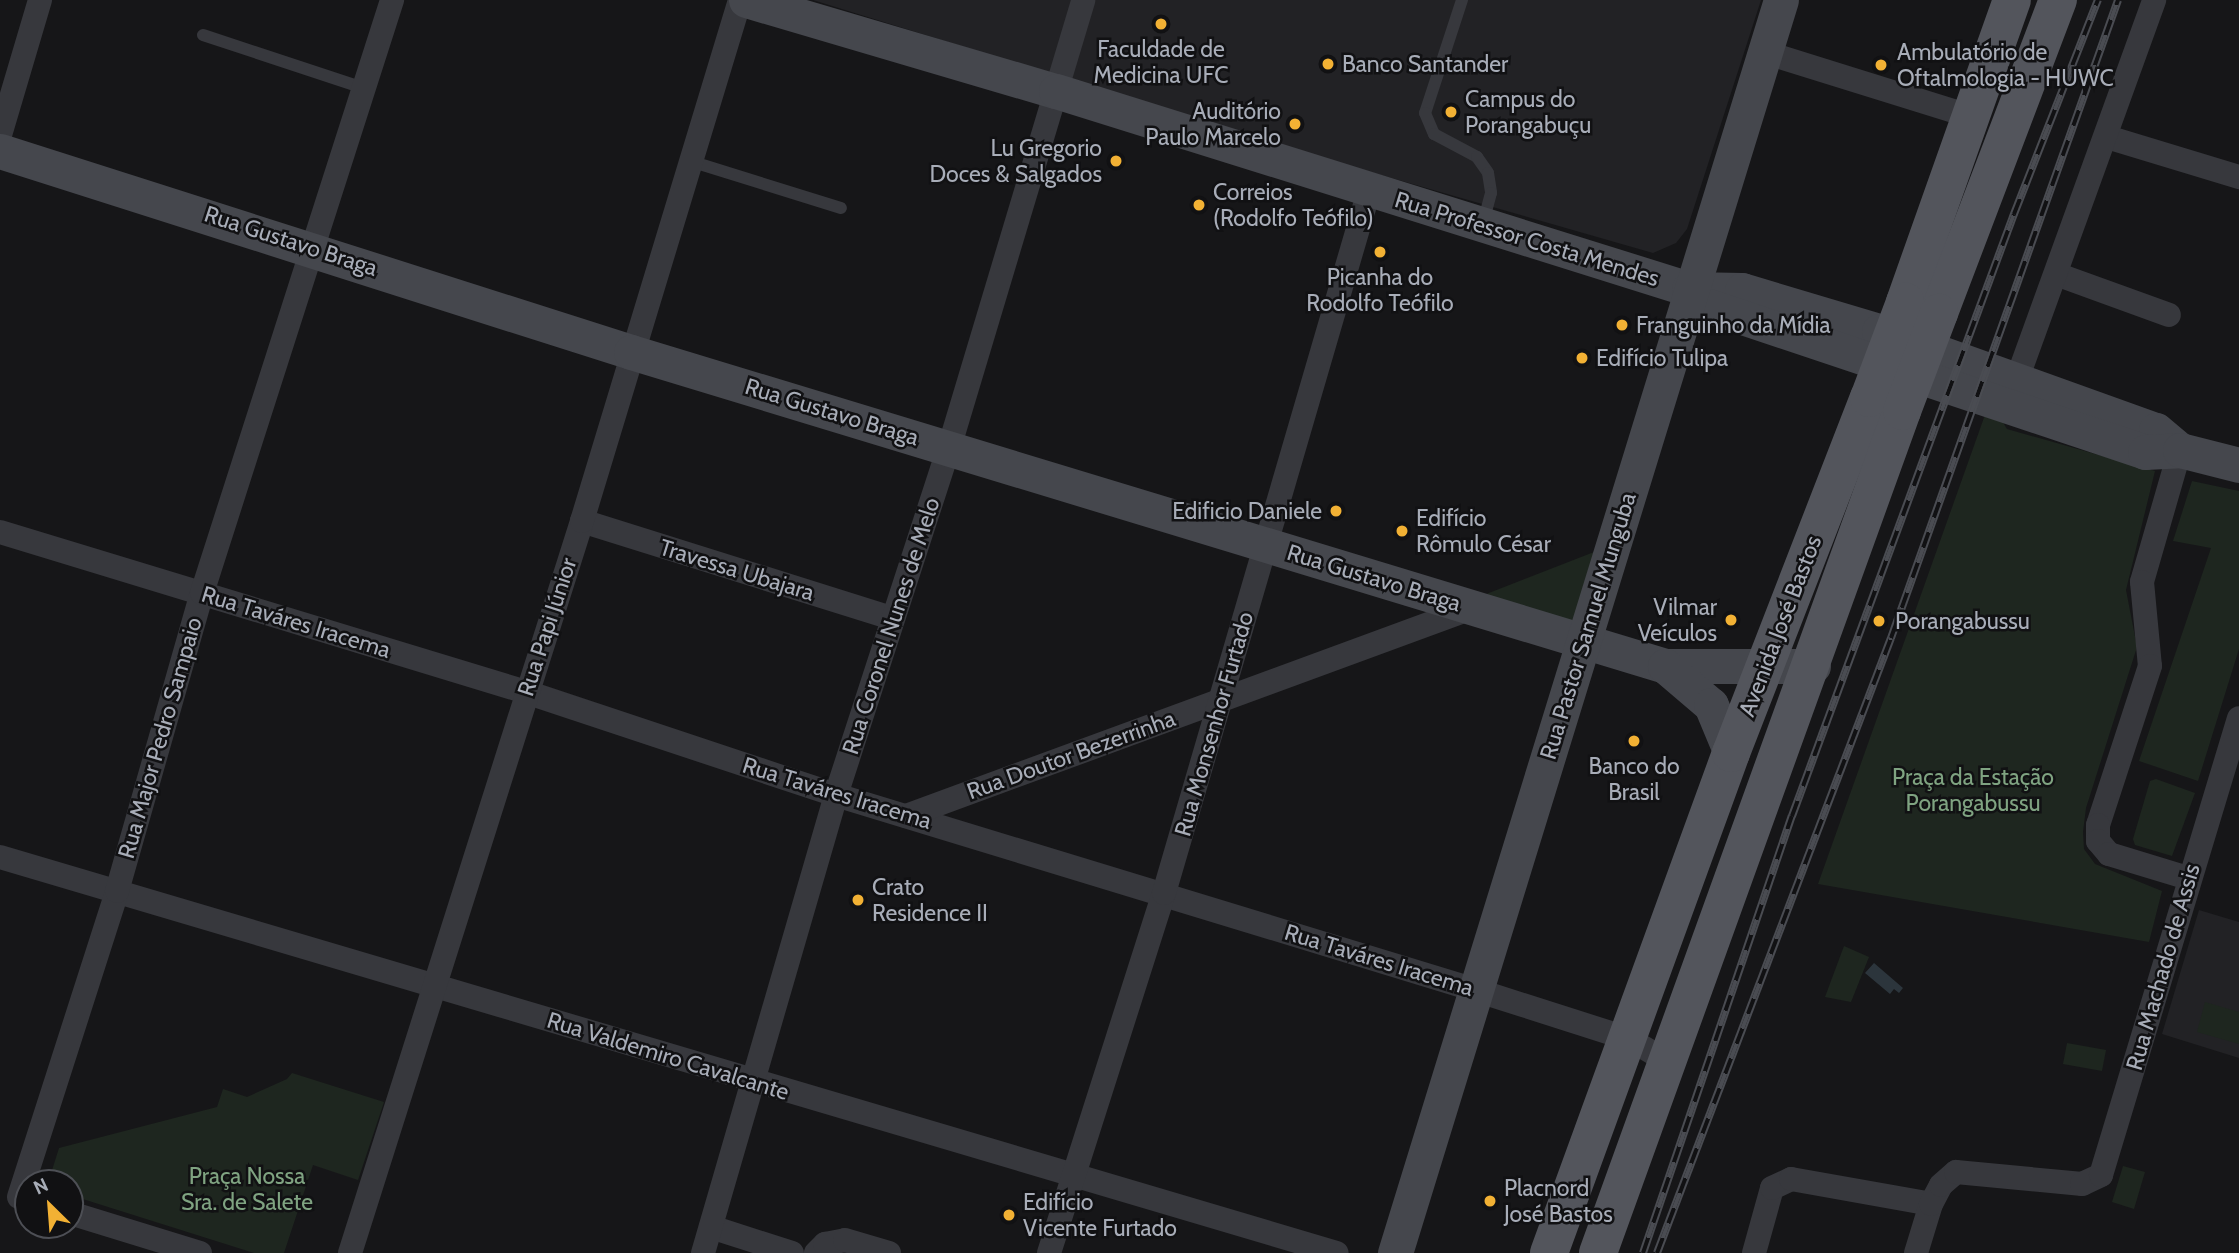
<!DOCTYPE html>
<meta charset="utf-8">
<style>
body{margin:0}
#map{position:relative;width:2239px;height:1253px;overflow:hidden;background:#161618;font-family:Cabin,sans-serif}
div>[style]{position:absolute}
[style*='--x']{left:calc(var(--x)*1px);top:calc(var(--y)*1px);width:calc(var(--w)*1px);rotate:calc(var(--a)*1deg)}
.built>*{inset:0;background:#222225}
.green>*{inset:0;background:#1e261f}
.water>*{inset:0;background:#2c353c}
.lane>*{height:12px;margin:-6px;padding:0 6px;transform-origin:6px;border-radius:6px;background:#37383d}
.street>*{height:24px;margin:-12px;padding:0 12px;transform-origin:12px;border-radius:12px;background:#37383d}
.secondary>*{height:35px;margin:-17.5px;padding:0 17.5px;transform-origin:17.5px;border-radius:17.5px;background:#45474d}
.primary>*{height:38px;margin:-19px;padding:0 19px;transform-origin:19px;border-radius:19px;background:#53555c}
.rail>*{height:8px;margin-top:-4px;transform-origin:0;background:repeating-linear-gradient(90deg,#111113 0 16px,#4a4c52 0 32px);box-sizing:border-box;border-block:2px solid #4a4c52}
.primary-bridge>*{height:38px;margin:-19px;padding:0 19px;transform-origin:19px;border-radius:19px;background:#53555c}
.dots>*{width:19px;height:19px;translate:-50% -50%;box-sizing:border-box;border:4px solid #111113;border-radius:50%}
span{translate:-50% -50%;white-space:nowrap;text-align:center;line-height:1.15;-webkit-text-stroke:5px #111113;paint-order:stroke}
.poi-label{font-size:23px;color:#a8adb8}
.left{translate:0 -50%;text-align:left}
.right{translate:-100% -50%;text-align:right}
.street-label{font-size:23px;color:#a8adb8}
.park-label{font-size:23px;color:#7fa381}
.north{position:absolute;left:14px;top:1169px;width:70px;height:70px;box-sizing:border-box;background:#111113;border:2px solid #4d4f55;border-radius:50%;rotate:335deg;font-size:19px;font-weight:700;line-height:28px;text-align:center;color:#a8adb8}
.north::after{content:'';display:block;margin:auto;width:24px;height:32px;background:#f2b134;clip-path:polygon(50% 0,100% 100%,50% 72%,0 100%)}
</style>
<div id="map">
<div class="built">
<i style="clip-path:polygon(813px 0,1761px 0,1687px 229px,1676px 243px,1653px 253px,1318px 157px)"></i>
<i style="clip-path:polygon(2199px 910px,2239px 922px,2239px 1058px,2162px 1034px)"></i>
</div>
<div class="green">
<i style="clip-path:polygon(1986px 412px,1999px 416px,2007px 429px,2155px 471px,2126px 590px,2137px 647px,2086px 808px,2083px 832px,2084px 849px,2095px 864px,2162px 891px,2149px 942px,1818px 884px)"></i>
<i style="clip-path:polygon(2192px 481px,2239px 491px,2239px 649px,2198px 781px,2139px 761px,2211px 548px,2173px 541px)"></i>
<i style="clip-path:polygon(1594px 552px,1573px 621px,1476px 598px)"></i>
<i style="clip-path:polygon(2156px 779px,2195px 793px,2172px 856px,2135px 845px,2133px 839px,2150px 781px)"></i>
<i style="clip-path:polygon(1844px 946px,1869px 957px,1851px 1002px,1825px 997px)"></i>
<i style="clip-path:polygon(2205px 1002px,2239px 1012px,2239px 1044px,2197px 1032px)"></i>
<i style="clip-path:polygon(2067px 1043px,2106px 1050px,2102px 1071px,2063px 1064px)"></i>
<i style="clip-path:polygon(292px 1073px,384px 1102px,358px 1180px,313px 1165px,284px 1253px,254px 1253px,70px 1195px,70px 1183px,48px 1183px,59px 1148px,217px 1107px,223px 1089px,247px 1097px,287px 1079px)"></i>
<i style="clip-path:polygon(2123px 1166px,2145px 1172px,2134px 1209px,2112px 1202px)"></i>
</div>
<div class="water">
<i style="clip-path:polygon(1874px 963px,1903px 988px,1899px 993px,1894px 989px,1890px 994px,1865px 973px)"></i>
</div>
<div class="lane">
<i style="--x:1462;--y:0;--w:119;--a:108.1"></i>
<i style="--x:1425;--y:113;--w:23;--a:67"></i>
<i style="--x:1434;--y:134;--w:49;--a:28.1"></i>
<i style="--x:1477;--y:157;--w:19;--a:55"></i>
<i style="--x:1488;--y:173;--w:20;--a:81"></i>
<i style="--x:1491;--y:193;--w:30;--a:105"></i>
<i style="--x:203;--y:35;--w:169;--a:18.3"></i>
<i style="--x:690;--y:161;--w:158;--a:17.3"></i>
</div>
<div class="street">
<i style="--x:1764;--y:52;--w:219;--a:17.3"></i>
<i style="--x:0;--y:135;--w:141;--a:-73.5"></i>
<i style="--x:2107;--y:137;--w:138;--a:16.9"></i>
<i style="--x:2056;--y:274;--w:120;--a:19.9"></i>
<i style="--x:2016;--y:382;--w:406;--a:-70.1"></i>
<i style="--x:2180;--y:450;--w:137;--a:106.1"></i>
<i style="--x:2142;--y:582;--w:84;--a:84.6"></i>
<i style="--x:2150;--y:666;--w:167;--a:108.1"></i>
<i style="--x:2098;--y:825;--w:16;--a:90"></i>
<i style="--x:2098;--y:841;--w:17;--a:50"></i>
<i style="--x:2109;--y:854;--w:83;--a:16.9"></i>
<i style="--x:582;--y:521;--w:324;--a:17.4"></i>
<i style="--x:0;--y:532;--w:550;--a:16.92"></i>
<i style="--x:526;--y:692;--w:327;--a:18.4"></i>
<i style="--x:836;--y:795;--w:672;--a:16.95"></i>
<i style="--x:1479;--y:991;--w:157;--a:17.7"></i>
<i style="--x:1629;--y:1039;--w:48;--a:30.3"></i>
<i style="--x:906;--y:816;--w:603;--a:-20.18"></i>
<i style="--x:0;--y:857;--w:1394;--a:16.5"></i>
<i style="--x:19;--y:1197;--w:321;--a:-72.2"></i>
<i style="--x:117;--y:891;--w:310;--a:-74.1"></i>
<i style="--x:202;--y:593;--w:623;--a:-72.23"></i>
<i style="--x:70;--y:1213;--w:136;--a:17.1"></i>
<i style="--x:711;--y:1227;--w:85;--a:17.8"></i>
<i style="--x:350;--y:1253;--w:768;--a:-72.41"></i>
<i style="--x:582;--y:521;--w:544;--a:-73.13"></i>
<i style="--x:703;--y:1253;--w:477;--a:-73.8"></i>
<i style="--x:836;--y:795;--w:375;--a:-72"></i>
<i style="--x:952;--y:438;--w:457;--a:-73.3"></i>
<i style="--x:816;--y:1253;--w:13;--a:-45"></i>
<i style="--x:825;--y:1244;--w:20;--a:-11"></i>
<i style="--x:845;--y:1240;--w:46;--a:16.5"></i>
<i style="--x:1049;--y:1253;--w:378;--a:-72.3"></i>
<i style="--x:1164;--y:893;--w:731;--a:-73.72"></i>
<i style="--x:1754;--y:1253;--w:67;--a:-74.5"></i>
<i style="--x:1772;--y:1188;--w:21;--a:-25"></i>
<i style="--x:1791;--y:1179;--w:142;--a:10.1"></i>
<i style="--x:1916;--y:1253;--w:51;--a:-73"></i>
<i style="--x:1931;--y:1204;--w:21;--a:-62"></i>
<i style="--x:1941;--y:1185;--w:20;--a:-41"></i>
<i style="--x:1956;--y:1172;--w:127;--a:5.4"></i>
<i style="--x:2082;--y:1184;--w:21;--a:-25"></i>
<i style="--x:2101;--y:1175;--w:477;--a:-73.2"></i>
</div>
<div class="secondary">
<i style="--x:746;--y:0;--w:323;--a:16.4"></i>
<i style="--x:1056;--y:91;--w:663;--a:17.37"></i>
<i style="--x:1689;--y:289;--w:53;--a:1.1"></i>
<i style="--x:1742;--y:290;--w:143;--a:16.7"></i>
<i style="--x:1879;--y:331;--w:294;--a:19.7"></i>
<i style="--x:2156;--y:430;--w:31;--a:40"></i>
<i style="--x:0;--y:151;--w:662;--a:17.67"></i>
<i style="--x:631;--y:352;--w:1081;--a:16.89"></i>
<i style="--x:1665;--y:666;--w:148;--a:0"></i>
<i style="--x:1688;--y:309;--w:21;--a:-8"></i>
<i style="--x:1709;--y:306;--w:460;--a:18.5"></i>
<i style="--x:2145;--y:452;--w:35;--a:-3"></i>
<i style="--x:2180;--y:450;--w:61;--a:14.3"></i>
<i style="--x:1665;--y:666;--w:60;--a:40.3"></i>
<i style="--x:1711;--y:705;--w:52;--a:67.4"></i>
<i style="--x:1395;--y:1253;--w:1311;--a:-72.88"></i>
</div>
<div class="primary">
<i style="--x:1905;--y:302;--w:320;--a:-70.5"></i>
<i style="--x:1939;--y:313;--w:335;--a:-69.2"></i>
<i style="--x:1549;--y:1253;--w:532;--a:-70"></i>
<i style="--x:1731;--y:753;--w:381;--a:-68.8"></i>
<i style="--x:1598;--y:1253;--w:895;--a:-70.15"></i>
</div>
<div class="rail">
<i style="--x:1643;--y:1253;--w:462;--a:-71.2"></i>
<i style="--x:1792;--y:816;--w:642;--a:-69.76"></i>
<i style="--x:2014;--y:214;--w:230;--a:-68.6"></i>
<i style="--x:1657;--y:1253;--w:658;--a:-69.17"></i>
<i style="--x:1891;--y:638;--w:677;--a:-70.41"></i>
</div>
<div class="primary-bridge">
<i style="--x:1869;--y:398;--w:103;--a:-69.4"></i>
<i style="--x:1902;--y:411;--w:105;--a:-69.3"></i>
</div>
<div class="dots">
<i style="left:1161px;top:24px;background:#f2b134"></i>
<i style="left:1328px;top:64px;background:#f2b134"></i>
<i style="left:1881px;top:65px;background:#f2b134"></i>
<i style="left:1451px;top:112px;background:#f2b134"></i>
<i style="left:1295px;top:124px;background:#f2b134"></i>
<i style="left:1116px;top:161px;background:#f2b134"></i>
<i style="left:1199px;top:205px;background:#f2b134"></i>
<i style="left:1380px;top:252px;background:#f2b134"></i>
<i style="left:1622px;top:325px;background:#f2b134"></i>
<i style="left:1582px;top:358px;background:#f2b134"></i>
<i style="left:1336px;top:511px;background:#f2b134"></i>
<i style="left:1402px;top:531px;background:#f2b134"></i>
<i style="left:1731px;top:620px;background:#f2b134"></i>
<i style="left:1879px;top:621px;background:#f2b134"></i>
<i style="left:1634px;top:741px;background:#f2b134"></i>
<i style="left:858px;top:900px;background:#f2b134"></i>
<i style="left:1490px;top:1201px;background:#f2b134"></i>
<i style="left:1009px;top:1215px;background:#f2b134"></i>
</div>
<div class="poi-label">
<span style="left:1161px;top:62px">Faculdade de<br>Medicina UFC</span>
<span class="left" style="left:1897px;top:65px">Ambulatório de<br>Oftalmologia - HUWC</span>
<span class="left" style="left:1342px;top:64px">Banco Santander</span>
<span class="left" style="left:1465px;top:112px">Campus do<br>Porangabuçu</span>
<span class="right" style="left:1281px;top:124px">Auditório<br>Paulo Marcelo</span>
<span class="right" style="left:1102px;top:161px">Lu Gregorio<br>Doces &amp; Salgados</span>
<span class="left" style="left:1213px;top:205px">Correios<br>(Rodolfo Teófilo)</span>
<span style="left:1380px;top:290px">Picanha do<br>Rodolfo Teófilo</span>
<span class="left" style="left:1636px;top:325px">Franguinho da Mídia</span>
<span class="left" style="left:1596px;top:358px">Edifício Tulipa</span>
<span class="right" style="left:1322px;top:511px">Edificio Daniele</span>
<span class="left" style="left:1416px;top:531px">Edifício<br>Rômulo César</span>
<span class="right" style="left:1717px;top:620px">Vilmar<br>Veículos</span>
<span class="left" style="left:1895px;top:621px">Porangabussu</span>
<span style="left:1634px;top:779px">Banco do<br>Brasil</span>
<span class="left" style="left:872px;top:900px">Crato<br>Residence II</span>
<span class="left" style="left:1504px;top:1201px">Placnord<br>José Bastos</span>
<span class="left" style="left:1023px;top:1215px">Edifício<br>Vicente Furtado</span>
</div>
<div class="street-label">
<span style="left:1527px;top:239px;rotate:17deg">Rua Professor Costa Mendes</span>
<span style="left:291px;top:241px;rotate:18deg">Rua Gustavo Braga</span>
<span style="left:832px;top:412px;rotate:17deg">Rua Gustavo Braga</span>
<span style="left:737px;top:570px;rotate:17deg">Travessa Ubajara</span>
<span style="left:1374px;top:578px;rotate:17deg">Rua Gustavo Braga</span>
<span style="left:296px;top:622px;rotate:17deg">Rua Taváres Iracema</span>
<span style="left:891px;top:626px;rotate:-72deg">Rua Coronel Nunes de Melo</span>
<span style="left:1588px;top:626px;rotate:-73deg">Rua Pastor Samuel Munguba</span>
<span style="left:1780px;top:626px;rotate:-69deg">Avenida José Bastos</span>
<span style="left:547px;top:627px;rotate:-72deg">Rua Papi Júnior</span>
<span style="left:1214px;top:724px;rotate:-74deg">Rua Monsenhor Furtado</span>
<span style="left:160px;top:738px;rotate:-74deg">Rua Major Pedro Sampaio</span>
<span style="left:1071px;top:755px;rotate:-20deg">Rua Doutor Bezerrinha</span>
<span style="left:837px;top:793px;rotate:17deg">Rua Taváres Iracema</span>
<span style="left:1379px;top:960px;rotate:17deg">Rua Taváres Iracema</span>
<span style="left:2163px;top:967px;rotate:-74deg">Rua Machado de Assis</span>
<span style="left:668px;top:1056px;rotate:17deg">Rua Valdemiro Cavalcante</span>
</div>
<div class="park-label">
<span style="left:1973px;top:790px">Praça da Estação<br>Porangabussu</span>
<span style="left:247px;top:1189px">Praça Nossa<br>Sra. de Salete</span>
</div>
<div class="north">N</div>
</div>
